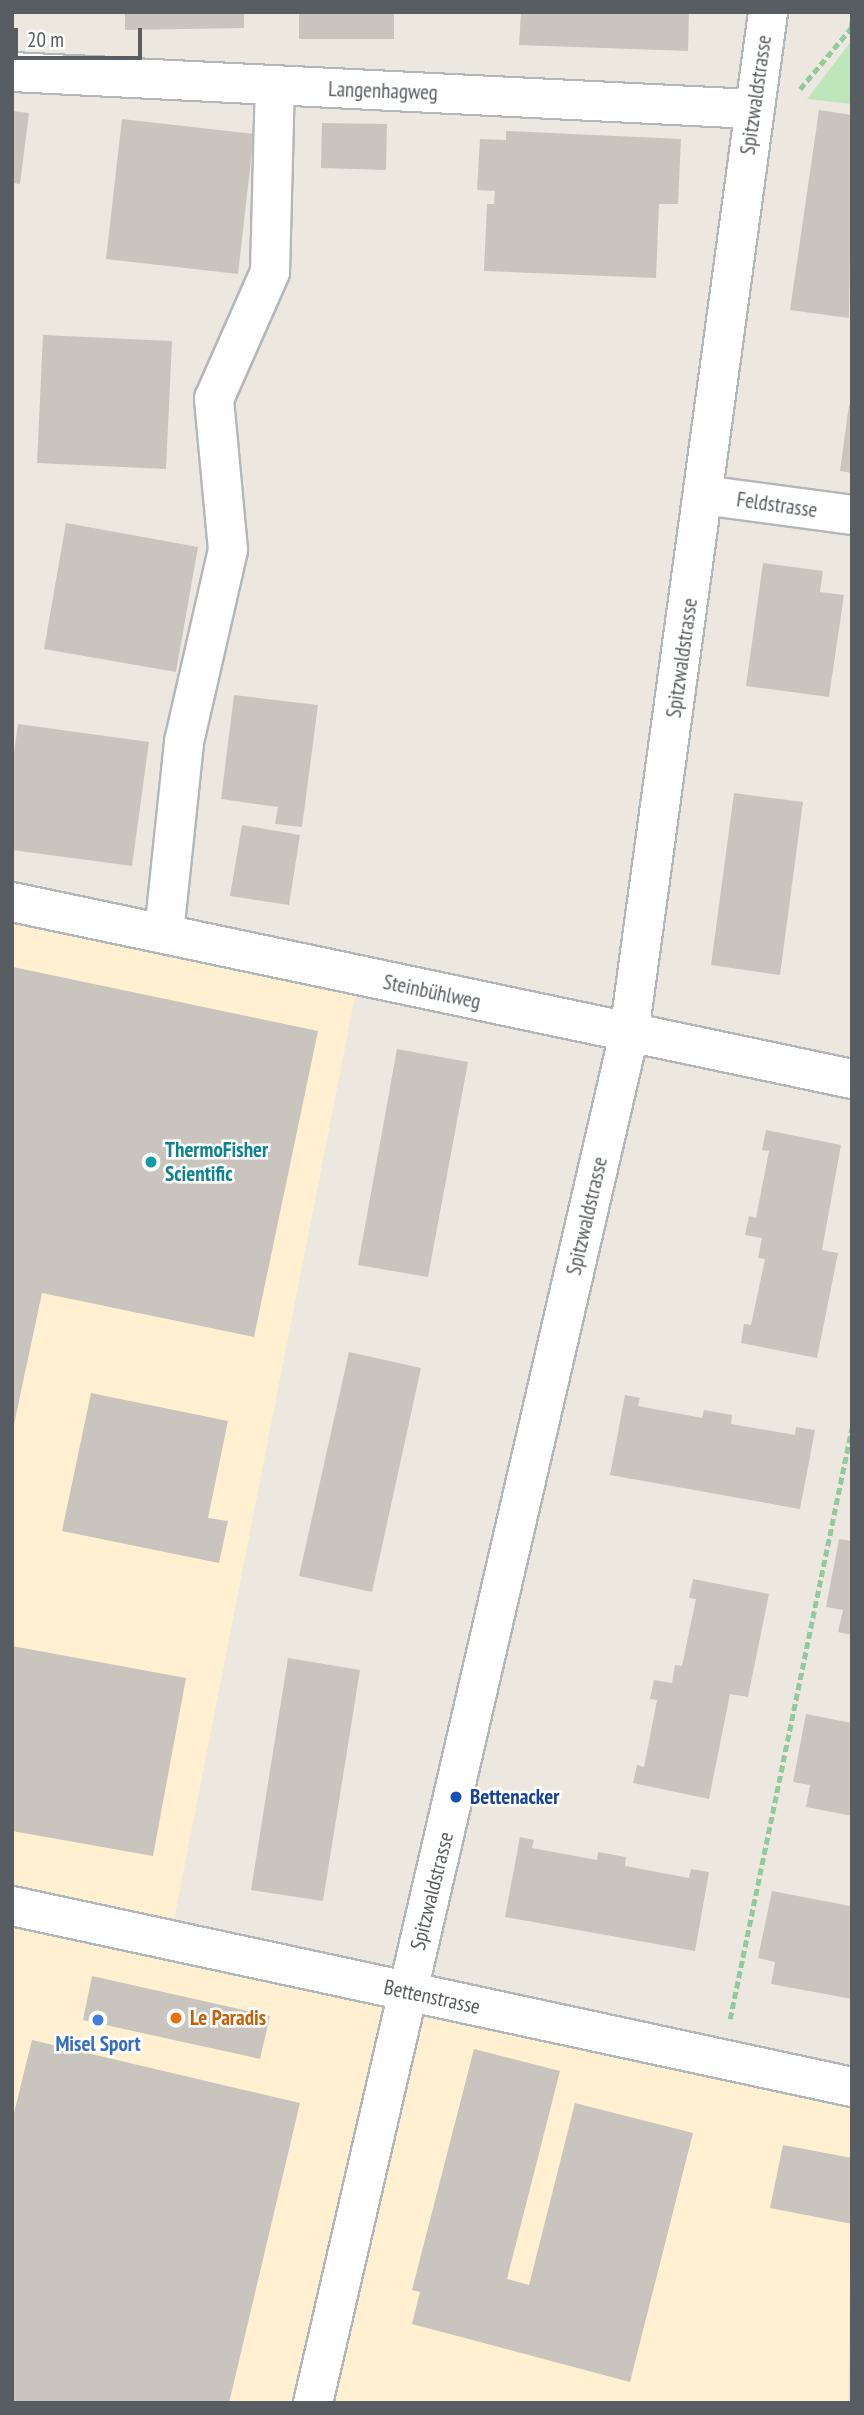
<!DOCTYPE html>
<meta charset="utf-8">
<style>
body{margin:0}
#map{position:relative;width:864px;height:2415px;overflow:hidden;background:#ece8df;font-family:"PT Sans Narrow",sans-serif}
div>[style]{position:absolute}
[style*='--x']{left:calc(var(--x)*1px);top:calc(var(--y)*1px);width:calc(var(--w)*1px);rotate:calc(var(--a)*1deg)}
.commercial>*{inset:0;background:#fff0d1}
.green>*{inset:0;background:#bee6ba}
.building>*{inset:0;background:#c9c5be}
.path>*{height:4.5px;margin-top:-2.25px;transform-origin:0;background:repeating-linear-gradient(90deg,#94c99e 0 7px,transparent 0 10.5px)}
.roads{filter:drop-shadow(2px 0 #b2b7bb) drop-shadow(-2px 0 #b2b7bb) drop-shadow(0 2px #b2b7bb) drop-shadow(0 -2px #b2b7bb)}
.minor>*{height:38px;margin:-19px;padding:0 19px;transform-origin:19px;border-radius:19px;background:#fff}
.dots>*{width:19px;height:19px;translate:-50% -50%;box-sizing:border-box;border:4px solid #fff;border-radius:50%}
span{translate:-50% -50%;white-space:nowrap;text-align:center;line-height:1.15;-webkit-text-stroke:5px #fff;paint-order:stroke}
.street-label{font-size:21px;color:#585d61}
.culture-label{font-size:21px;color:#0d838f;font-weight:700}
.left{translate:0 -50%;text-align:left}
.transit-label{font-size:21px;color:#164399;font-weight:700}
.food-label{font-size:21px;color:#c56008;font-weight:700}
.shop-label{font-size:21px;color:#366cbe;font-weight:700}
.frame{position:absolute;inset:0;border:14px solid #585d61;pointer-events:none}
.scale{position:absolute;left:14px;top:28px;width:128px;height:32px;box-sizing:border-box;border:4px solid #585d61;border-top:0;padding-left:9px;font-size:21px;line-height:24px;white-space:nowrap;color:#585d61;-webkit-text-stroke:5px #fff;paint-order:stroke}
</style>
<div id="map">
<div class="commercial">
<i style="clip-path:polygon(12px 902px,359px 976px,170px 1940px,852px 2087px,848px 2403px,12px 2403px)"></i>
</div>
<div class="green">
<i style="clip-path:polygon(852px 40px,852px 104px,807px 99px)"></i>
</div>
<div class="building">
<i style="clip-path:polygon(125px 12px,244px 12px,244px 28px,125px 30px)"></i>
<i style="clip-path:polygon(299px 12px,394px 12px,394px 39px,299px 39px)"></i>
<i style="clip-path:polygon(521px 12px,689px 12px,688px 51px,519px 45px)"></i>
<i style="clip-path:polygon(819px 110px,852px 115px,849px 318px,790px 310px)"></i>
<i style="clip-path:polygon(12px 111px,29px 113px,20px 184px,12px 183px)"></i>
<i style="clip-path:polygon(122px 119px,254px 134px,238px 274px,106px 259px)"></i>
<i style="clip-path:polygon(322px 123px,387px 124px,386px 170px,321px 168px)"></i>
<i style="clip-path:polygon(506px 131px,681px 139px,678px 204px,659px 204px,656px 278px,484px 271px,487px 204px,494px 204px,495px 191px,477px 190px,480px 139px,506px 140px)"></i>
<i style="clip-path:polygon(43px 335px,172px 341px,166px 469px,37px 463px)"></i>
<i style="clip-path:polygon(849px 405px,852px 406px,852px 473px,840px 471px)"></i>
<i style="clip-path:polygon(66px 523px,198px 547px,176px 672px,44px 649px)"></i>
<i style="clip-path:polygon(763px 563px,823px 571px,820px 592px,844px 595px,829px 697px,746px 686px)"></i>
<i style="clip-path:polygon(234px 695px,318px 705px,302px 827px,275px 824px,278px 807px,221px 799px)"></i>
<i style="clip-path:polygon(18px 724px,149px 742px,132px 866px,12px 850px,12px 767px)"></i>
<i style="clip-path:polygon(734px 793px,803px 802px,780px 975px,711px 965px)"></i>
<i style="clip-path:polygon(242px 825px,300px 835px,289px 905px,230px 896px)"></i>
<i style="clip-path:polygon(13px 967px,318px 1031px,254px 1337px,42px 1293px,13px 1429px)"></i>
<i style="clip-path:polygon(397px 1049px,468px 1062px,428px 1277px,358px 1265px)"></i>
<i style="clip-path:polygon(766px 1130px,841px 1145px,822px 1250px,838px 1253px,817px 1358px,741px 1343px,744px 1324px,751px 1325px,765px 1259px,758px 1258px,762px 1238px,745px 1235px,749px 1216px,756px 1218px,769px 1151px,762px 1150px)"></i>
<i style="clip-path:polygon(349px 1352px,421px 1368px,372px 1592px,299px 1576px)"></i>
<i style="clip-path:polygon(91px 1393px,228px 1421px,208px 1518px,228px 1521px,219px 1563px,62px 1531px)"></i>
<i style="clip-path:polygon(625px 1395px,640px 1398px,638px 1406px,702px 1418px,704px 1410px,732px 1415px,731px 1424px,795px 1435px,796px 1427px,815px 1430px,800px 1509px,610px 1475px)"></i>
<i style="clip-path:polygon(839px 1539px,852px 1541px,852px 1635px,838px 1632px,843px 1610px,826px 1607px)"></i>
<i style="clip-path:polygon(693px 1579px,769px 1594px,748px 1697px,730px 1694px,709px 1799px,633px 1783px,637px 1765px,644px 1767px,657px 1700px,650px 1699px,654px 1680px,672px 1683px,675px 1665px,682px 1666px,696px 1599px,689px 1598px)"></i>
<i style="clip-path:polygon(12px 1646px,186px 1678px,153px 1856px,12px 1831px)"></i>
<i style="clip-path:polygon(288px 1658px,360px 1670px,323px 1901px,251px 1890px)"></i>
<i style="clip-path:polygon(806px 1714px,852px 1723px,852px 1816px,806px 1807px,810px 1785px,793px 1782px)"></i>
<i style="clip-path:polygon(520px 1837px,534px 1840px,532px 1848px,597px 1860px,598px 1852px,626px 1857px,625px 1866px,689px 1878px,691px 1869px,709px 1872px,695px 1951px,505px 1917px)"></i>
<i style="clip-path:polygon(772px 1891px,850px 1906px,852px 1999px,771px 1984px,775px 1962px,758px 1958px)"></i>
<i style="clip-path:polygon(92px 1976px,270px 2016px,260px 2059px,83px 2020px)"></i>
<i style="clip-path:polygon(32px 2040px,300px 2103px,229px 2403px,12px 2403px,12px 2121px)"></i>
<i style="clip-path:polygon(474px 2049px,560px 2071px,507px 2279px,529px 2285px,575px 2103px,693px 2133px,630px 2382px,412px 2324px,420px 2292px,412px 2290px)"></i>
<i style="clip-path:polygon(783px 2145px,852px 2158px,852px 2224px,770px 2208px)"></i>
</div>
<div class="path">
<i style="--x:800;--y:89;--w:80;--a:-50.1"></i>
<i style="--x:851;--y:28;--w:7;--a:-82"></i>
<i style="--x:730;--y:2019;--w:604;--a:-78.36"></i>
</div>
<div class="roads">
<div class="minor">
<i style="--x:12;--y:72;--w:742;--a:2.86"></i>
<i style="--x:703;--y:495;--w:150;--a:7.6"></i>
<i style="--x:12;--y:902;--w:858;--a:11.9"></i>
<i style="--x:164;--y:933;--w:192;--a:-84"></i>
<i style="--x:184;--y:742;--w:197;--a:-77.1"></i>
<i style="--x:228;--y:550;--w:152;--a:-95.3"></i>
<i style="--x:214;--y:399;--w:139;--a:-66.2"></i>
<i style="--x:270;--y:272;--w:186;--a:-88.5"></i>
<i style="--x:12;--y:1906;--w:859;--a:12.16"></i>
<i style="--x:313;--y:2403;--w:1405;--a:-77"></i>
<i style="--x:629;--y:1034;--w:1031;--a:-82.25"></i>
</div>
</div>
<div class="dots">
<i style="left:151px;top:1162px;background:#0f9aa8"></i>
<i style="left:456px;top:1797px;background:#1a4fb4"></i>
<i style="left:176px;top:2018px;background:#e8710a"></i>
<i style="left:98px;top:2020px;background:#3f7fe0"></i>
</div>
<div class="street-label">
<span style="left:383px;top:91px;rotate:2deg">Langenhagweg</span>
<span style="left:756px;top:95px;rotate:-82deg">Spitzwaldstrasse</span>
<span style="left:777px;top:505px;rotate:8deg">Feldstrasse</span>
<span style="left:682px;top:658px;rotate:-82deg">Spitzwaldstrasse</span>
<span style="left:432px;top:992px;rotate:12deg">Steinbühlweg</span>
<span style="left:587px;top:1216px;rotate:-77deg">Spitzwaldstrasse</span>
<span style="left:432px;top:1891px;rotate:-76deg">Spitzwaldstrasse</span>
<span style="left:432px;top:1997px;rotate:12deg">Bettenstrasse</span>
</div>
<div class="culture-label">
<span class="left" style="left:165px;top:1162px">ThermoFisher<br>Scientific</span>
</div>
<div class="transit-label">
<span class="left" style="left:470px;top:1797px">Bettenacker</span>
</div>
<div class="food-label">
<span class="left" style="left:190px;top:2018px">Le Paradis</span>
</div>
<div class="shop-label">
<span style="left:98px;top:2044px">Misel Sport</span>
</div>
<div class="frame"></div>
<div class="scale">20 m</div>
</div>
